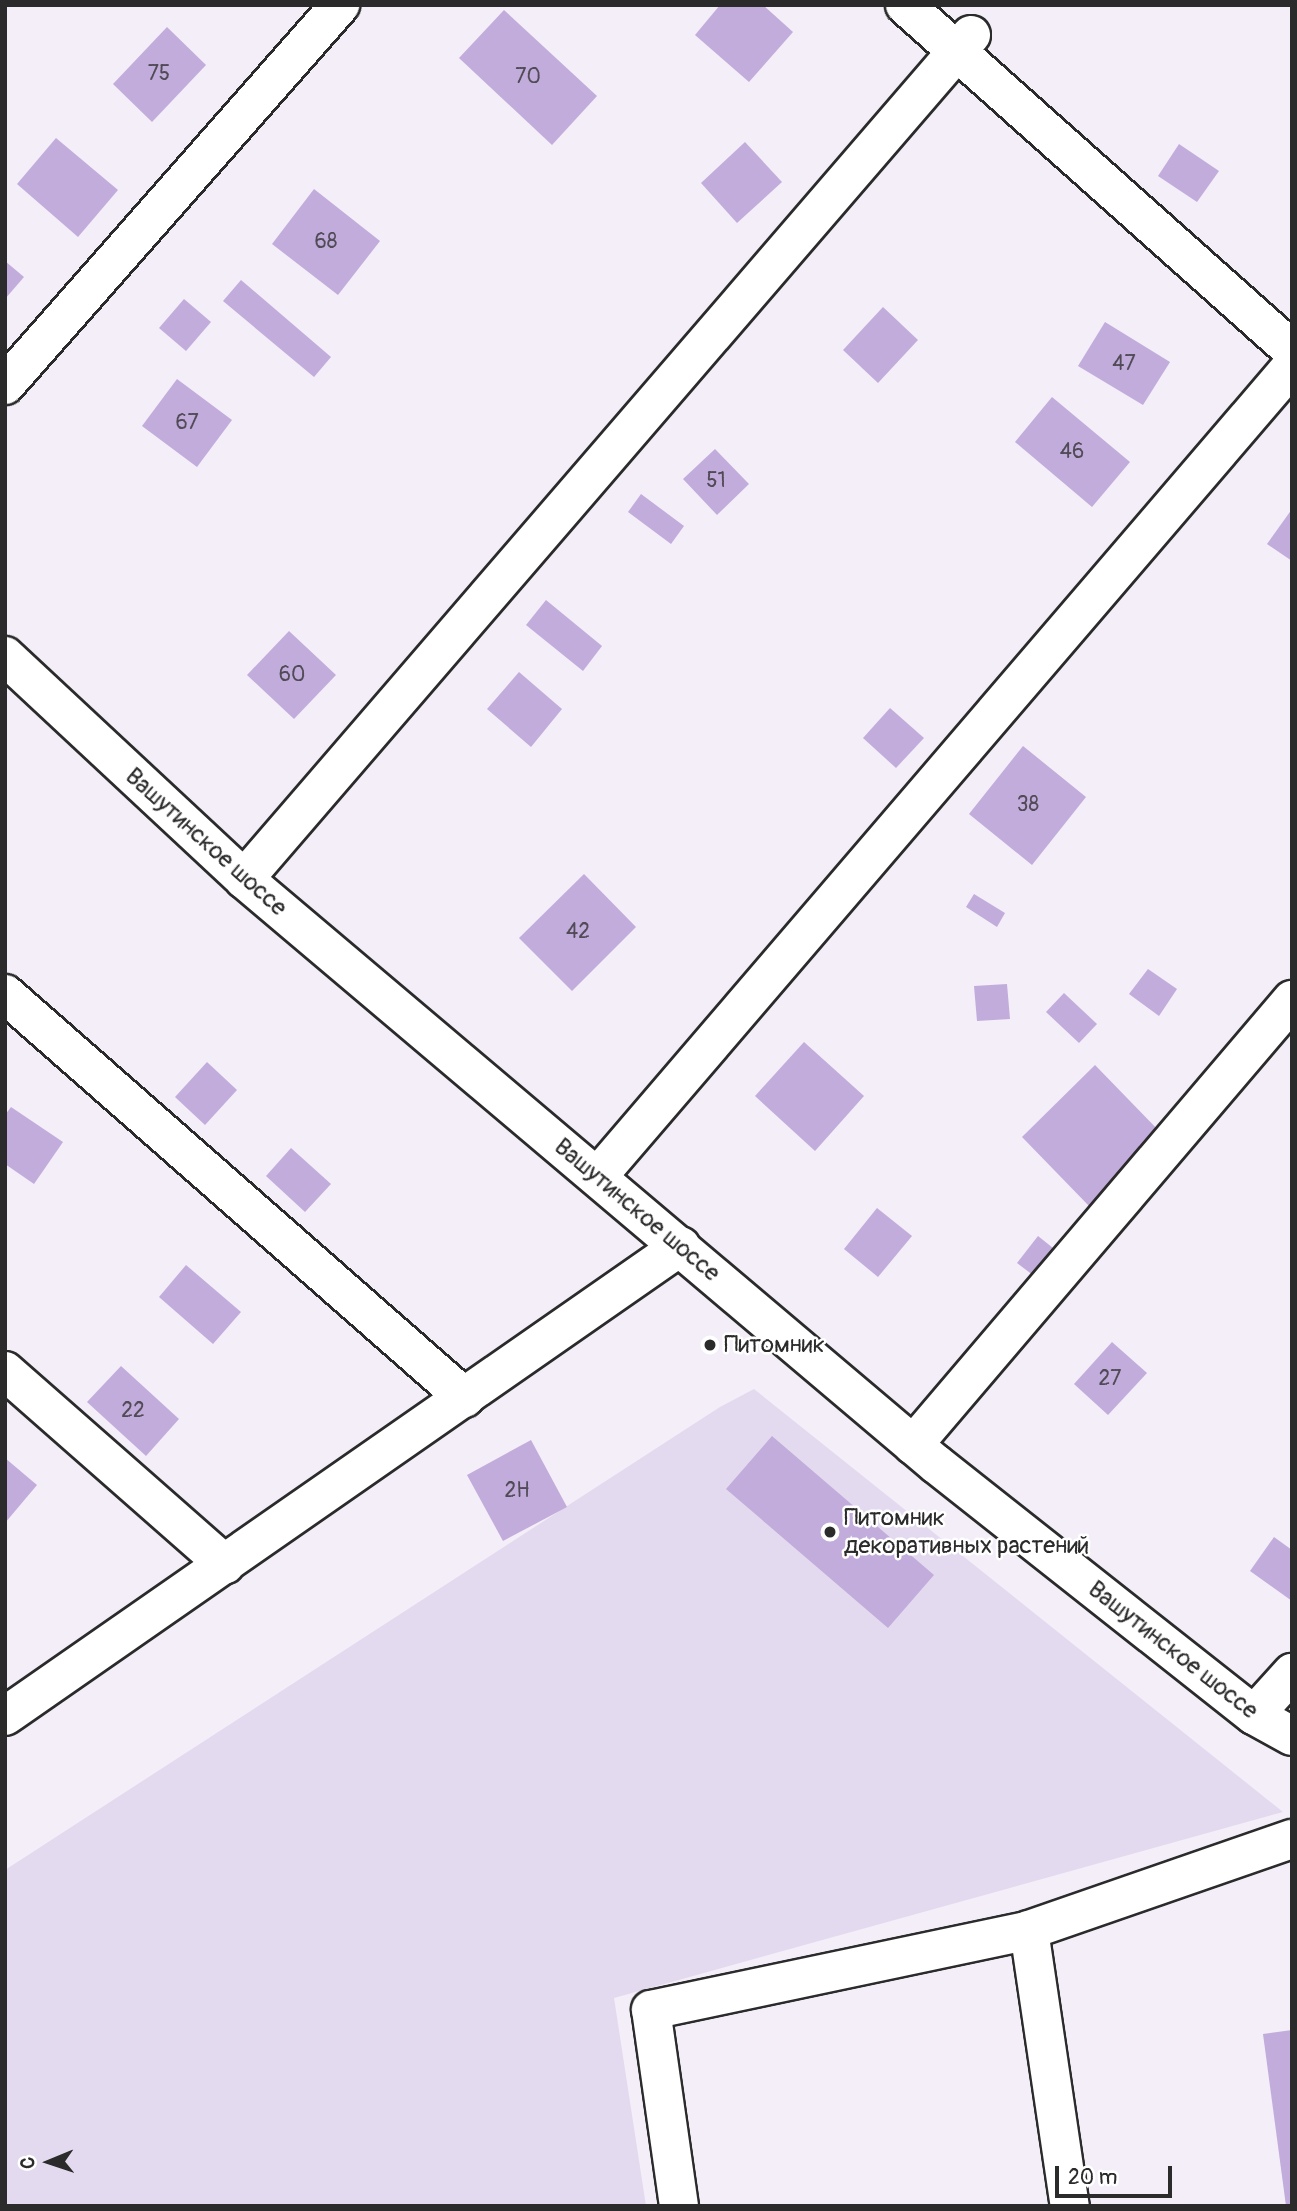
<!DOCTYPE html>
<meta charset="utf-8">
<style>
body{margin:0}
#map{position:relative;width:1297px;height:2211px;overflow:hidden;background:#f3eef8;font-family:Pangolin,sans-serif}
div>[style]{position:absolute}
[style*='--x']{left:calc(var(--x)*1px);top:calc(var(--y)*1px);width:calc(var(--w)*1px);rotate:calc(var(--a)*1deg)}
.built>*{inset:0;background:#e4daef}
.building>*{inset:0;background:#c2acdb}
.roads{filter:drop-shadow(2px 0 #2b2b2b) drop-shadow(-2px 0 #2b2b2b) drop-shadow(0 2px #2b2b2b) drop-shadow(0 -2px #2b2b2b)}
.minor>*{height:38px;margin:-19px;padding:0 19px;transform-origin:19px;border-radius:19px;background:#fff}
.dots>*{width:19px;height:19px;translate:-50% -50%;box-sizing:border-box;border:4px solid #fff;border-radius:50%}
span{translate:-50% -50%;white-space:nowrap;text-align:center;line-height:1.15;-webkit-text-stroke:5px #fff;paint-order:stroke}
.number-label{font-size:21px;color:#514b57}
.number-label span{-webkit-text-stroke-width:0}
.street-label{font-size:24px;color:#2b2b2b}
.poi-label{font-size:24px;color:#2b2b2b}
.left{translate:0 -50%;text-align:left}
.frame{position:absolute;inset:0;border:7px solid #2b2b2b;pointer-events:none}
.north{position:absolute;left:14px;top:2127px;width:70px;height:70px;-webkit-text-stroke:5px #fff;paint-order:stroke;rotate:268deg;font-size:19px;font-weight:700;line-height:28px;text-align:center;color:#2b2b2b}
.north::after{content:'';display:block;margin:auto;width:24px;height:32px;background:#2b2b2b;clip-path:polygon(50% 0,100% 100%,50% 72%,0 100%)}
.scale{position:absolute;left:1055px;top:2166px;width:117px;height:32px;box-sizing:border-box;border:4px solid #2b2b2b;border-top:0;padding-left:9px;font-size:21px;line-height:24px;white-space:nowrap;color:#2b2b2b;-webkit-text-stroke:5px #fff;paint-order:stroke}
</style>
<div id="map">
<div class="built">
<i style="clip-path:polygon(754px 1389px,1283px 1812px,614px 1998px,646px 2206px,5px 2206px,5px 1870px,720px 1407px)"></i>
</div>
<div class="building">
<i style="clip-path:polygon(720px 5px,763px 5px,793px 32px,749px 82px,695px 35px)"></i>
<i style="clip-path:polygon(504px 10px,597px 96px,552px 145px,459px 58px)"></i>
<i style="clip-path:polygon(167px 27px,206px 65px,152px 122px,113px 84px)"></i>
<i style="clip-path:polygon(56px 138px,118px 190px,78px 237px,17px 184px)"></i>
<i style="clip-path:polygon(745px 142px,782px 182px,737px 223px,701px 183px)"></i>
<i style="clip-path:polygon(1179px 144px,1219px 171px,1197px 202px,1158px 176px)"></i>
<i style="clip-path:polygon(314px 189px,380px 241px,338px 295px,272px 244px)"></i>
<i style="clip-path:polygon(5px 261px,24px 277px,5px 299px)"></i>
<i style="clip-path:polygon(241px 280px,331px 357px,314px 377px,223px 301px)"></i>
<i style="clip-path:polygon(184px 299px,211px 322px,186px 351px,159px 328px)"></i>
<i style="clip-path:polygon(883px 307px,918px 340px,878px 383px,843px 350px)"></i>
<i style="clip-path:polygon(1105px 322px,1170px 362px,1143px 405px,1078px 366px)"></i>
<i style="clip-path:polygon(177px 379px,232px 420px,197px 467px,142px 426px)"></i>
<i style="clip-path:polygon(1052px 397px,1130px 462px,1092px 507px,1015px 442px)"></i>
<i style="clip-path:polygon(715px 449px,749px 484px,717px 515px,683px 479px)"></i>
<i style="clip-path:polygon(641px 494px,684px 526px,671px 544px,628px 512px)"></i>
<i style="clip-path:polygon(1292px 509px,1292px 561px,1267px 544px)"></i>
<i style="clip-path:polygon(546px 600px,602px 646px,583px 671px,526px 625px)"></i>
<i style="clip-path:polygon(289px 631px,336px 675px,294px 719px,247px 675px)"></i>
<i style="clip-path:polygon(519px 672px,562px 709px,531px 747px,487px 709px)"></i>
<i style="clip-path:polygon(890px 708px,924px 738px,896px 768px,863px 738px)"></i>
<i style="clip-path:polygon(1023px 746px,1086px 797px,1032px 865px,969px 814px)"></i>
<i style="clip-path:polygon(584px 874px,636px 927px,572px 991px,519px 938px)"></i>
<i style="clip-path:polygon(974px 894px,1005px 913px,997px 927px,966px 907px)"></i>
<i style="clip-path:polygon(1148px 969px,1177px 989px,1159px 1016px,1129px 994px)"></i>
<i style="clip-path:polygon(1007px 984px,1010px 1019px,977px 1021px,974px 986px)"></i>
<i style="clip-path:polygon(1064px 993px,1097px 1024px,1079px 1043px,1046px 1012px)"></i>
<i style="clip-path:polygon(804px 1042px,864px 1096px,815px 1151px,755px 1096px)"></i>
<i style="clip-path:polygon(207px 1062px,237px 1090px,205px 1125px,175px 1097px)"></i>
<i style="clip-path:polygon(1095px 1065px,1162px 1134px,1089px 1206px,1022px 1137px)"></i>
<i style="clip-path:polygon(11px 1107px,63px 1142px,34px 1184px,5px 1164px,5px 1115px)"></i>
<i style="clip-path:polygon(291px 1148px,331px 1184px,305px 1212px,266px 1176px)"></i>
<i style="clip-path:polygon(877px 1208px,912px 1236px,878px 1277px,844px 1249px)"></i>
<i style="clip-path:polygon(1038px 1236px,1063px 1256px,1042px 1282px,1017px 1263px)"></i>
<i style="clip-path:polygon(186px 1265px,241px 1312px,213px 1344px,159px 1297px)"></i>
<i style="clip-path:polygon(1112px 1342px,1147px 1373px,1108px 1415px,1074px 1384px)"></i>
<i style="clip-path:polygon(121px 1366px,179px 1419px,146px 1456px,87px 1402px)"></i>
<i style="clip-path:polygon(772px 1436px,934px 1575px,888px 1628px,726px 1489px)"></i>
<i style="clip-path:polygon(531px 1440px,567px 1507px,503px 1541px,467px 1475px)"></i>
<i style="clip-path:polygon(5px 1458px,37px 1485px,5px 1523px)"></i>
<i style="clip-path:polygon(1274px 1537px,1292px 1550px,1292px 1601px,1250px 1571px)"></i>
<i style="clip-path:polygon(1292px 2030px,1292px 2206px,1286px 2206px,1263px 2034px)"></i>
</div>
<div class="roads">
<div class="minor">
<i style="--x:905;--y:5;--w:518;--a:41.72"></i>
<i style="--x:5;--y:385;--w:507;--a:-48.6"></i>
<i style="--x:5;--y:656;--w:327;--a:43"></i>
<i style="--x:244;--y:879;--w:906;--a:40.21"></i>
<i style="--x:936;--y:1464;--w:405;--a:38.3"></i>
<i style="--x:1254;--y:1715;--w:43;--a:28.9"></i>
<i style="--x:244;--y:879;--w:1114;--a:-49.26"></i>
<i style="--x:5;--y:994;--w:612;--a:41.29"></i>
<i style="--x:598;--y:1176;--w:1067;--a:-49.41"></i>
<i style="--x:5;--y:1371;--w:293;--a:41.3"></i>
<i style="--x:913;--y:1445;--w:585;--a:-49.58"></i>
<i style="--x:1254;--y:1715;--w:57;--a:-47.9"></i>
<i style="--x:5;--y:1716;--w:823;--a:-34.81"></i>
<i style="--x:1029;--y:1930;--w:279;--a:81.6"></i>
<i style="--x:679;--y:2206;--w:198;--a:-98.1"></i>
<i style="--x:651;--y:2010;--w:386;--a:-11.9"></i>
<i style="--x:1029;--y:1930;--w:278;--a:-19.1"></i>
</div>
</div>
<div class="dots">
<i style="left:710px;top:1345px;background:#2b2b2b"></i>
<i style="left:830px;top:1532px;background:#2b2b2b"></i>
</div>
<div class="number-label">
<span style="left:159px;top:74px">75</span>
<span style="left:528px;top:77px">70</span>
<span style="left:326px;top:242px">68</span>
<span style="left:1124px;top:364px">47</span>
<span style="left:187px;top:423px">67</span>
<span style="left:1072px;top:452px">46</span>
<span style="left:716px;top:481px">51</span>
<span style="left:292px;top:675px">60</span>
<span style="left:1028px;top:805px">38</span>
<span style="left:578px;top:932px">42</span>
<span style="left:1110px;top:1379px">27</span>
<span style="left:133px;top:1411px">22</span>
<span style="left:517px;top:1491px">2Н</span>
</div>
<div class="street-label">
<span style="left:206px;top:842px;rotate:42deg">Вашутинское шоссе</span>
<span style="left:637px;top:1210px;rotate:40deg">Вашутинское шоссе</span>
<span style="left:1173px;top:1650px;rotate:38deg">Вашутинское шоссе</span>
</div>
<div class="poi-label">
<span class="left" style="left:724px;top:1345px">Питомник</span>
<span class="left" style="left:844px;top:1532px">Питомник<br>декоративных растений</span>
</div>
<div class="frame"></div>
<div class="north">С</div>
<div class="scale">20 m</div>
</div>
